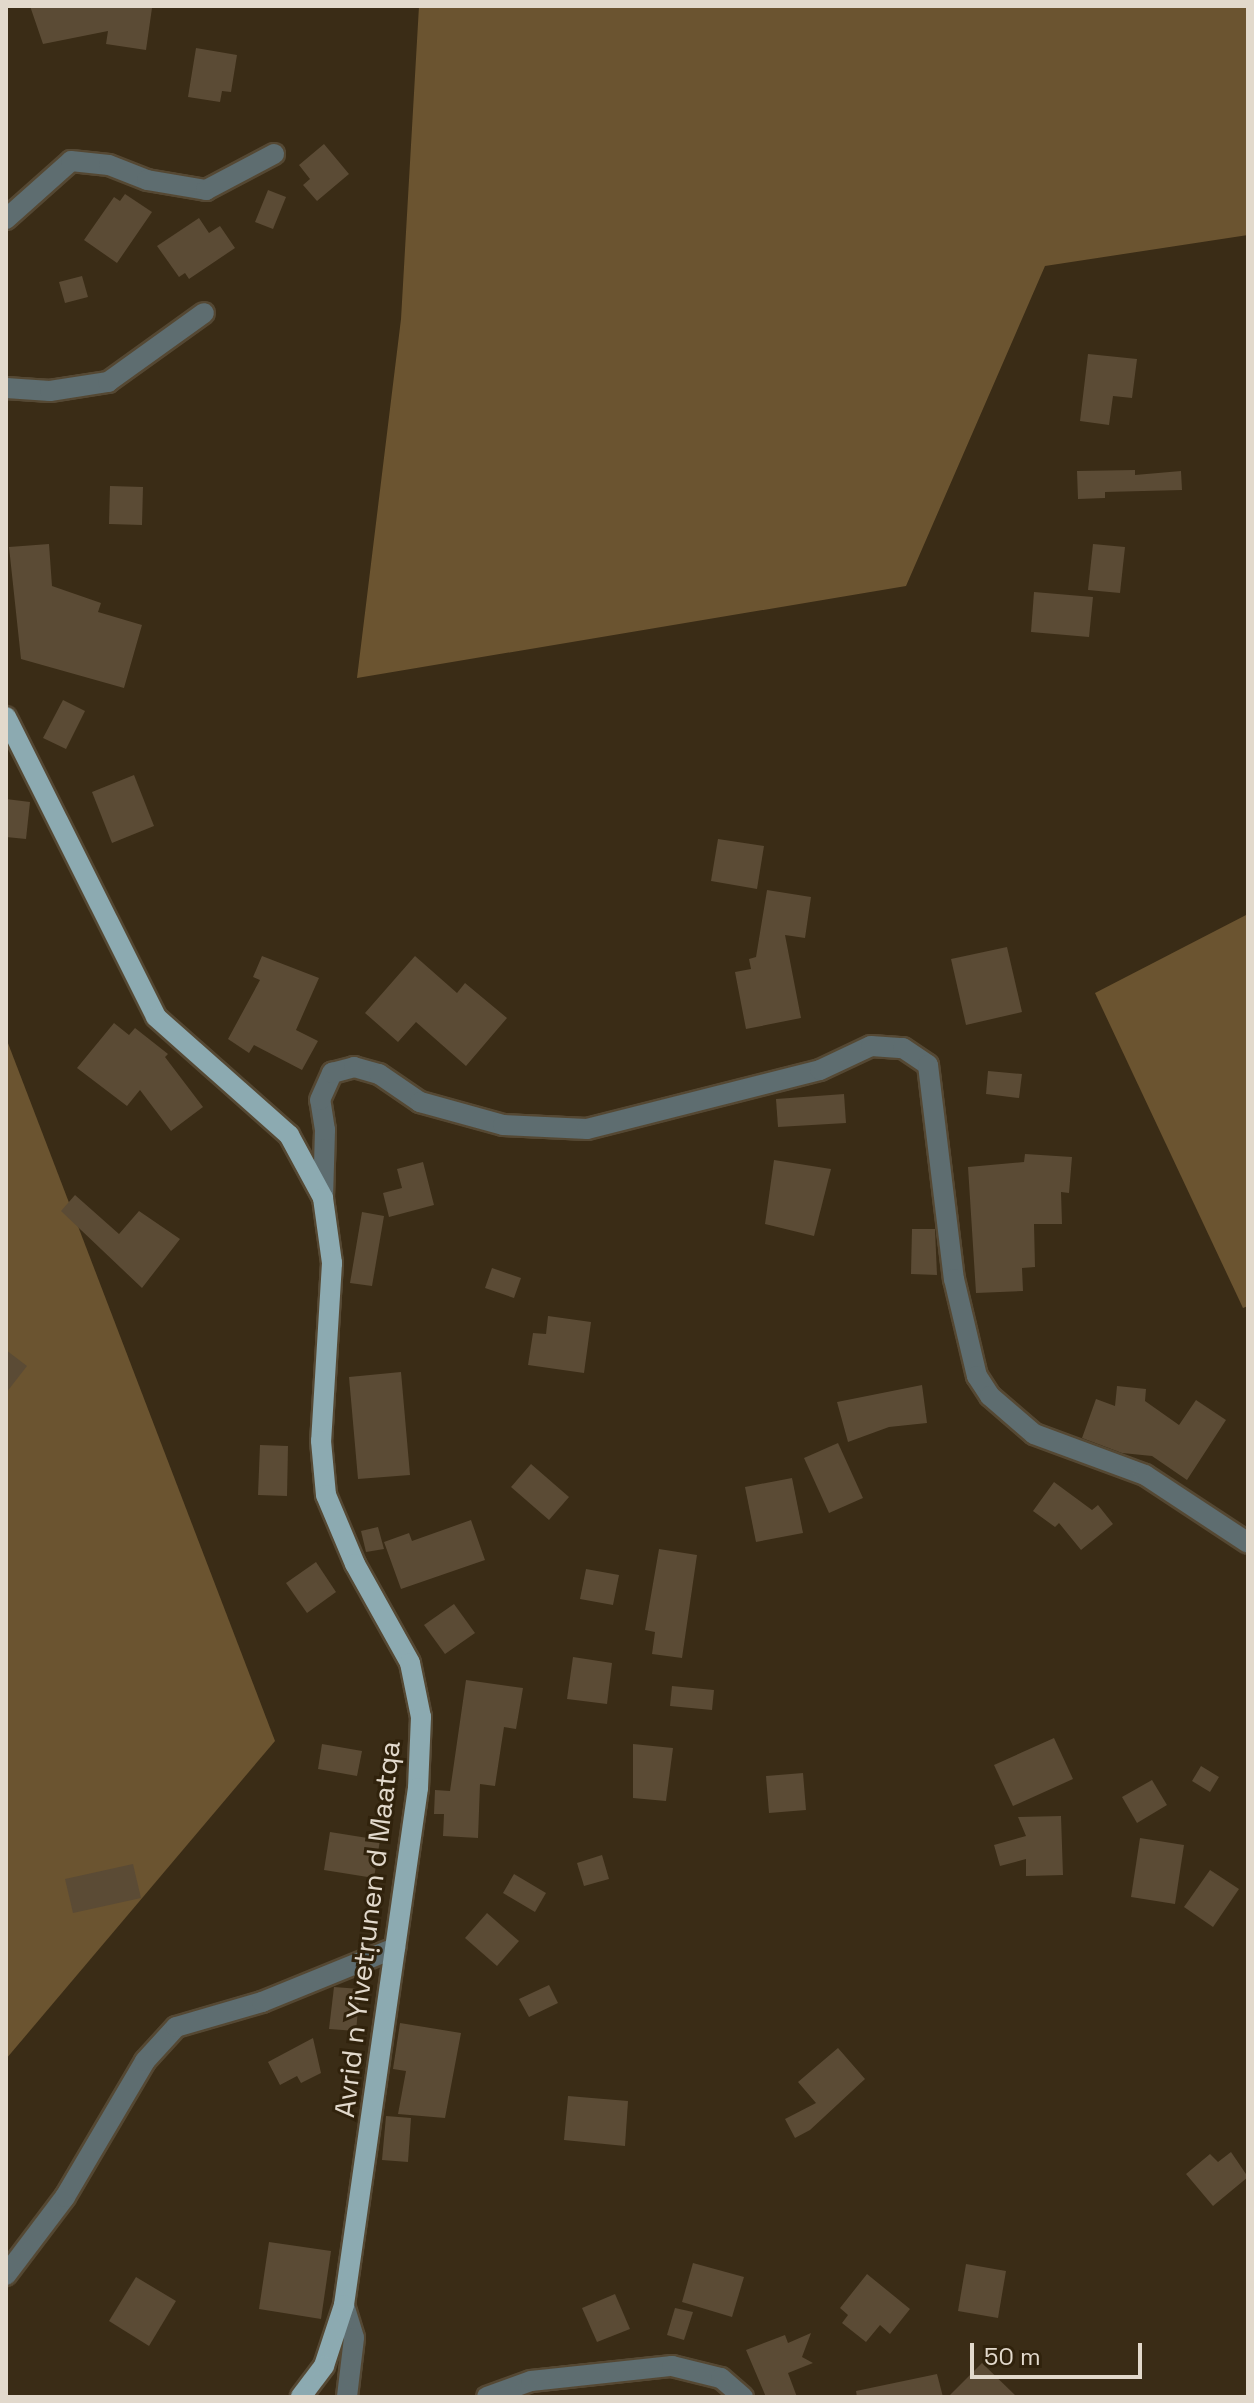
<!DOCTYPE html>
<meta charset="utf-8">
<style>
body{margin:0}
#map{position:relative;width:1254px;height:2403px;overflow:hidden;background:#3a2c16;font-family:"Space Grotesk",sans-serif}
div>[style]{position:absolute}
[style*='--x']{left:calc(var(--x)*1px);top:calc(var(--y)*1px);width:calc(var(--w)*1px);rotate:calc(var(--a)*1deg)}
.green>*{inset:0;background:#6b5430}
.building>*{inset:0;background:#5b4b35}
.roads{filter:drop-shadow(2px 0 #554833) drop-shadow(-2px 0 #554833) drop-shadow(0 2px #554833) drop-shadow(0 -2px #554833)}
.minor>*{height:20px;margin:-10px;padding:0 10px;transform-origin:10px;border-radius:10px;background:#5e6d70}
.major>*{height:20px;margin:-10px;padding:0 10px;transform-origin:10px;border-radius:10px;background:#8caab1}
span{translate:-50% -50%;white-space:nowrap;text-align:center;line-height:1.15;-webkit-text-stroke:6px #30220c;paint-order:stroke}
.street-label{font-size:28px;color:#e2d9cc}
.frame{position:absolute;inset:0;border:8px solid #e2d9cc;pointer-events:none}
.scale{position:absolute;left:970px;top:2343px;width:172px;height:36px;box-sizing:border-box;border:4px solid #e2d9cc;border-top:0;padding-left:10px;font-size:24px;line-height:28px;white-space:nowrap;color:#e2d9cc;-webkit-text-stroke:6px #30220c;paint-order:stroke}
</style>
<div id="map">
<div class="green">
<i style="clip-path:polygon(419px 6px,1248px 6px,1248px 235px,1045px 266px,906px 586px,357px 678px,401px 319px)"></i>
<i style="clip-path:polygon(1248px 914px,1248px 1306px,1243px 1308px,1095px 993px)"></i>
<i style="clip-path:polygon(6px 1038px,275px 1741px,6px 2059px)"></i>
</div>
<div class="building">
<i style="clip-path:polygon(30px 6px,152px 8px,146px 50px,106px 44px,108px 31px,43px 44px)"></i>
<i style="clip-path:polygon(196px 48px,237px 55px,231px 92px,222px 91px,220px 102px,188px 97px)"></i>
<i style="clip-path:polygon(324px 144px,349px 174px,317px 201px,303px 185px,310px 179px,299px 165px)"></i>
<i style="clip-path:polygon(268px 190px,286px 197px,273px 229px,255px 222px)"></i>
<i style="clip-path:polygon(125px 194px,152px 212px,117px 263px,84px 240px,114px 197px,120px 201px)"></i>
<i style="clip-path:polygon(199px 218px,209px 233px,220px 226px,235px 248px,189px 279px,185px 273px,179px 277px,157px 246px)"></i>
<i style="clip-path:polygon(82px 276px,88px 297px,65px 303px,59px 282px)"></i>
<i style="clip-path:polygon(1088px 354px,1137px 359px,1132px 398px,1113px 396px,1109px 425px,1080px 421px)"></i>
<i style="clip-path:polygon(1135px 470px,1135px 475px,1181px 471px,1182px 490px,1105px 492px,1105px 498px,1078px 499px,1077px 471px)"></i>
<i style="clip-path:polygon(110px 486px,143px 487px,142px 525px,109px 524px)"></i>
<i style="clip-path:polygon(49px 544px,52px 586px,101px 603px,98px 612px,142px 625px,124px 688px,21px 659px,9px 547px)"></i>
<i style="clip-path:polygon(1093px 544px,1125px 547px,1120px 593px,1088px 590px)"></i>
<i style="clip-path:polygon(1034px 592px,1093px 597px,1089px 637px,1031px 632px)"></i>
<i style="clip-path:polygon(63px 700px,85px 711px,66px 749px,43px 738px)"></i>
<i style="clip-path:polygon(134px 775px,154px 826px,112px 843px,92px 792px)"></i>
<i style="clip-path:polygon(6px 799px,30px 802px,26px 839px,6px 837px)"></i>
<i style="clip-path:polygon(718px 839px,764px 846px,757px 889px,711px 881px)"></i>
<i style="clip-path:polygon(767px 890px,811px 897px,805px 938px,785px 935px,801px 1018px,746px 1029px,735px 972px,751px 969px,749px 959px,756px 957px)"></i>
<i style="clip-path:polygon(1007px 947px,1022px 1012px,966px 1025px,951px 959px)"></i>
<i style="clip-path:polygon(262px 956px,319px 978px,296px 1030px,318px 1041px,302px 1070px,254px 1045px,249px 1053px,228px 1039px,260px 980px,253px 977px)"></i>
<i style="clip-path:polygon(415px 956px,457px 993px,465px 983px,507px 1018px,466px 1066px,416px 1022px,398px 1042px,365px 1013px)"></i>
<i style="clip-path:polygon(114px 1023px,129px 1035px,135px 1028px,168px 1054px,165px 1057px,203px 1107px,171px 1131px,140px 1090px,127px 1106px,77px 1068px)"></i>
<i style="clip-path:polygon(988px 1071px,1022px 1074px,1019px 1098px,986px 1094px)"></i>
<i style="clip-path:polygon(844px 1094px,846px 1123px,778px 1127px,776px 1099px)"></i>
<i style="clip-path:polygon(1025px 1154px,1072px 1157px,1069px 1193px,1061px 1192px,1062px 1224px,1034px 1224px,1035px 1267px,1022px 1268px,1023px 1291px,976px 1293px,968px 1167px,1024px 1162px)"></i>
<i style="clip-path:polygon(774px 1160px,831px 1169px,814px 1236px,765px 1224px)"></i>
<i style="clip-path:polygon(423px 1162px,434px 1205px,389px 1217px,383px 1193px,402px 1188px,397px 1169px)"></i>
<i style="clip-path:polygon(75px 1195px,119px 1234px,139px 1211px,180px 1239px,142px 1288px,61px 1211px)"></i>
<i style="clip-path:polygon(362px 1212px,384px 1216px,372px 1286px,350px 1283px)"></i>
<i style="clip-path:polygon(912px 1229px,935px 1229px,937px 1275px,911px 1274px)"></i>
<i style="clip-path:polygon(492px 1268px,521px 1278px,514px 1298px,485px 1288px)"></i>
<i style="clip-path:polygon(548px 1316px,591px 1322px,584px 1373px,528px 1365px,533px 1333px,546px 1334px)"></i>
<i style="clip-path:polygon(6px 1350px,27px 1366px,6px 1393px)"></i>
<i style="clip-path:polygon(401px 1372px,410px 1475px,358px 1479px,349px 1377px)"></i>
<i style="clip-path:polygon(922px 1385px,927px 1423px,889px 1427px,848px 1442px,837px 1402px)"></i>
<i style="clip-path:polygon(1117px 1386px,1146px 1389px,1145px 1401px,1179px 1425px,1196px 1400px,1226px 1420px,1187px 1480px,1152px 1456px,1122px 1453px,1082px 1438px,1096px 1399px,1115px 1406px)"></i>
<i style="clip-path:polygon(838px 1443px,863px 1498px,829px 1513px,804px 1458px)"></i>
<i style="clip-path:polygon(260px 1445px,288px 1446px,287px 1496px,258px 1495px)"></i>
<i style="clip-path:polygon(531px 1464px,569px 1497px,549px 1520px,511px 1487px)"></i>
<i style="clip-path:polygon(792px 1478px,803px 1533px,756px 1542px,745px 1487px)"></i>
<i style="clip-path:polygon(1054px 1482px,1092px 1510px,1098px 1505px,1113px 1524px,1081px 1550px,1059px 1523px,1055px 1527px,1033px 1511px)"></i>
<i style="clip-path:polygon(471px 1520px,485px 1560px,401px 1589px,384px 1542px,409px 1533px,412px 1541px)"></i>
<i style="clip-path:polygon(378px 1527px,384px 1549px,366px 1552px,361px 1531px)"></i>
<i style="clip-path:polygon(659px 1549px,697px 1555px,682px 1658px,652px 1654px,655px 1632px,645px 1630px)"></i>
<i style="clip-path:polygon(316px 1562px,336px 1592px,307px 1613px,286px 1583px)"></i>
<i style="clip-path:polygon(586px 1569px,619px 1575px,613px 1605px,580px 1599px)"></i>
<i style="clip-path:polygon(454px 1604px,475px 1633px,445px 1654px,424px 1625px)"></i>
<i style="clip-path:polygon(573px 1657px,612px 1663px,607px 1704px,567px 1699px)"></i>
<i style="clip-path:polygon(466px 1680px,523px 1688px,516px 1729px,504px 1727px,495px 1786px,480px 1784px,478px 1838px,443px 1836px,444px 1814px,434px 1814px,435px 1790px,450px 1791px)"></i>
<i style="clip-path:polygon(672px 1686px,714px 1690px,712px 1710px,670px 1706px)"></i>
<i style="clip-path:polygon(1054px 1738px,1073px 1779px,1013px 1806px,994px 1765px)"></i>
<i style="clip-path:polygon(322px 1744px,362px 1751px,357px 1776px,318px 1769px)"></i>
<i style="clip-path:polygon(633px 1744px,673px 1748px,666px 1801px,633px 1798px)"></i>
<i style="clip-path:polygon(1201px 1766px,1219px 1777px,1210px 1792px,1192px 1781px)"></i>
<i style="clip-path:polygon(803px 1773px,806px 1810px,769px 1813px,766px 1776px)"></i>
<i style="clip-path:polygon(1152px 1780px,1167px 1805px,1137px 1823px,1122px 1797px)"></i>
<i style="clip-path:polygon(1061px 1816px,1063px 1875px,1026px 1876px,1026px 1859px,1000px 1866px,994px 1845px,1026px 1836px,1018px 1817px)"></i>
<i style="clip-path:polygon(330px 1832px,380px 1840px,374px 1878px,324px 1870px)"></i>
<i style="clip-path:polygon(1140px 1838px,1184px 1845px,1175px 1904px,1131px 1897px)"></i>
<i style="clip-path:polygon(602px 1855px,609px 1879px,584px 1886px,577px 1863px)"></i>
<i style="clip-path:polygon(133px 1864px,141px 1898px,73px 1913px,65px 1879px)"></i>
<i style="clip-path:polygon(1210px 1870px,1239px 1889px,1213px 1927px,1184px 1907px)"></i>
<i style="clip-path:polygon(514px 1874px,546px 1893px,535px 1912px,503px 1893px)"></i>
<i style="clip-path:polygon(487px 1913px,519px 1941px,497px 1966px,465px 1938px)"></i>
<i style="clip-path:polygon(549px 1985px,558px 2003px,529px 2017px,519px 1999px)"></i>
<i style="clip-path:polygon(334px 1987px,360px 1989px,356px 2031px,329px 2029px)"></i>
<i style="clip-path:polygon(400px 2023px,461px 2033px,445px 2118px,398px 2114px,406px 2071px,393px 2069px)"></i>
<i style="clip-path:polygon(313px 2038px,321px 2073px,301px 2083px,297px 2076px,280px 2085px,268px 2062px)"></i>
<i style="clip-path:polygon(838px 2048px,865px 2079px,810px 2130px,795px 2138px,785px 2119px,816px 2103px,798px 2082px)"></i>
<i style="clip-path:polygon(568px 2096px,628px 2101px,625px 2146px,564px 2140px)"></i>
<i style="clip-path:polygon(386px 2116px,411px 2118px,408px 2162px,382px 2160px)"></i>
<i style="clip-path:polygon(1231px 2152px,1248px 2177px,1213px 2206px,1186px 2174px,1210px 2154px,1218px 2162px)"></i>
<i style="clip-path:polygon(269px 2242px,331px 2251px,321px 2319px,259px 2309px)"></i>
<i style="clip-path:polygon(693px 2263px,744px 2277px,732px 2317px,682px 2302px)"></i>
<i style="clip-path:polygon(966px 2264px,1006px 2271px,998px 2318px,958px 2311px)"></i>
<i style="clip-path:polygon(867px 2274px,910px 2309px,890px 2334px,880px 2325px,866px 2342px,842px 2323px,848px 2315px,840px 2308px)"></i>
<i style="clip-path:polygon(136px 2277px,176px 2301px,149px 2346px,109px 2321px)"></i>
<i style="clip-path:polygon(615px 2294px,630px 2329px,597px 2342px,582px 2308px)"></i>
<i style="clip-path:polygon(675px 2308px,693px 2312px,684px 2340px,667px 2335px)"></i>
<i style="clip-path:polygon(811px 2333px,802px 2357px,813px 2363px,788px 2373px,797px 2397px,766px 2397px,746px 2350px,785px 2335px,788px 2343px)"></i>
<i style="clip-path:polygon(982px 2363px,1017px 2397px,948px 2397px)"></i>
<i style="clip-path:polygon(937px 2374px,943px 2397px,857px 2397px,856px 2391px)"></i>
</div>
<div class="roads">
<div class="minor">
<i style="--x:6;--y:219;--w:87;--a:-41.7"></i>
<i style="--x:71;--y:161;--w:38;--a:6"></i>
<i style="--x:109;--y:165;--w:41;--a:21.5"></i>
<i style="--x:147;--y:180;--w:60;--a:9.6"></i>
<i style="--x:206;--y:190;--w:77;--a:-27.9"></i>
<i style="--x:6;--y:388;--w:44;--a:3.9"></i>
<i style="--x:50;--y:391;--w:59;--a:-8.8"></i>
<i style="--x:108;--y:382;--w:118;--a:-35.7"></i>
<i style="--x:323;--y:1198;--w:68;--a:-88.3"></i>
<i style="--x:325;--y:1130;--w:30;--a:-99"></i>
<i style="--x:320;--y:1100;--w:30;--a:-66"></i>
<i style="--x:332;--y:1073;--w:23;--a:-15"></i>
<i style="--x:354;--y:1067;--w:26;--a:16"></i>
<i style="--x:379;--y:1074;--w:50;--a:34.3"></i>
<i style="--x:420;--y:1102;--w:86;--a:15.5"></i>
<i style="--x:503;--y:1125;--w:84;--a:2.7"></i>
<i style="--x:587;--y:1129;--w:240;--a:-14.2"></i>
<i style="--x:820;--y:1070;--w:56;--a:-25.2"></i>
<i style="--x:871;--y:1046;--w:32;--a:4"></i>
<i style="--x:903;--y:1048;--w:30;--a:34"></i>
<i style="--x:928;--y:1065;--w:216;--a:83.1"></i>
<i style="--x:954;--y:1279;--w:100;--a:76.7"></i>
<i style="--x:977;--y:1376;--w:24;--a:57"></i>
<i style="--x:990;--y:1396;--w:58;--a:40.8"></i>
<i style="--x:1034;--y:1434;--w:118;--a:20.3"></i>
<i style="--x:1145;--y:1475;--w:123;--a:33.4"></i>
<i style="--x:6;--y:2275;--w:98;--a:-52.9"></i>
<i style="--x:65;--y:2197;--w:158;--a:-59.5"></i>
<i style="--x:145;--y:2061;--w:46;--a:-47.6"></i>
<i style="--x:176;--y:2027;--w:90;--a:-16.2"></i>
<i style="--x:262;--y:2002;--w:144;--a:-22.1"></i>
<i style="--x:344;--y:2305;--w:34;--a:73"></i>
<i style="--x:354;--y:2338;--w:59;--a:96.8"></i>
<i style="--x:487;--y:2397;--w:47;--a:-20"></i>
<i style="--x:531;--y:2381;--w:142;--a:-6.1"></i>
<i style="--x:672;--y:2366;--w:50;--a:13.8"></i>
<i style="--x:721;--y:2378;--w:29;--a:41"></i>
</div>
<div class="major">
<i style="--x:6;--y:717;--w:335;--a:63.4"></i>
<i style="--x:156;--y:1017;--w:178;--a:41.6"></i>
<i style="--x:289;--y:1135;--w:72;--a:61.6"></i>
<i style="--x:323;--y:1198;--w:66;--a:82.1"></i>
<i style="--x:332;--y:1263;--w:178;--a:93.5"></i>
<i style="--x:321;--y:1441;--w:54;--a:84.7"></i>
<i style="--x:326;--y:1495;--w:75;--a:67.2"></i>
<i style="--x:355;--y:1564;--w:113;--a:60.9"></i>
<i style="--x:410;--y:1663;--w:55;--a:78.5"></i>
<i style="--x:421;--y:1717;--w:71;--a:92.4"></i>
<i style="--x:418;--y:1788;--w:522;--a:98.15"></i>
<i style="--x:344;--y:2305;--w:64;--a:108.2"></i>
<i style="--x:324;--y:2366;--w:39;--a:127"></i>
</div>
</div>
<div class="street-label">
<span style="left:367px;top:1929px;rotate:-83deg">Avrid n Yivetṛunen d Maatqa</span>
</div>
<div class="frame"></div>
<div class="scale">50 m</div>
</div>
